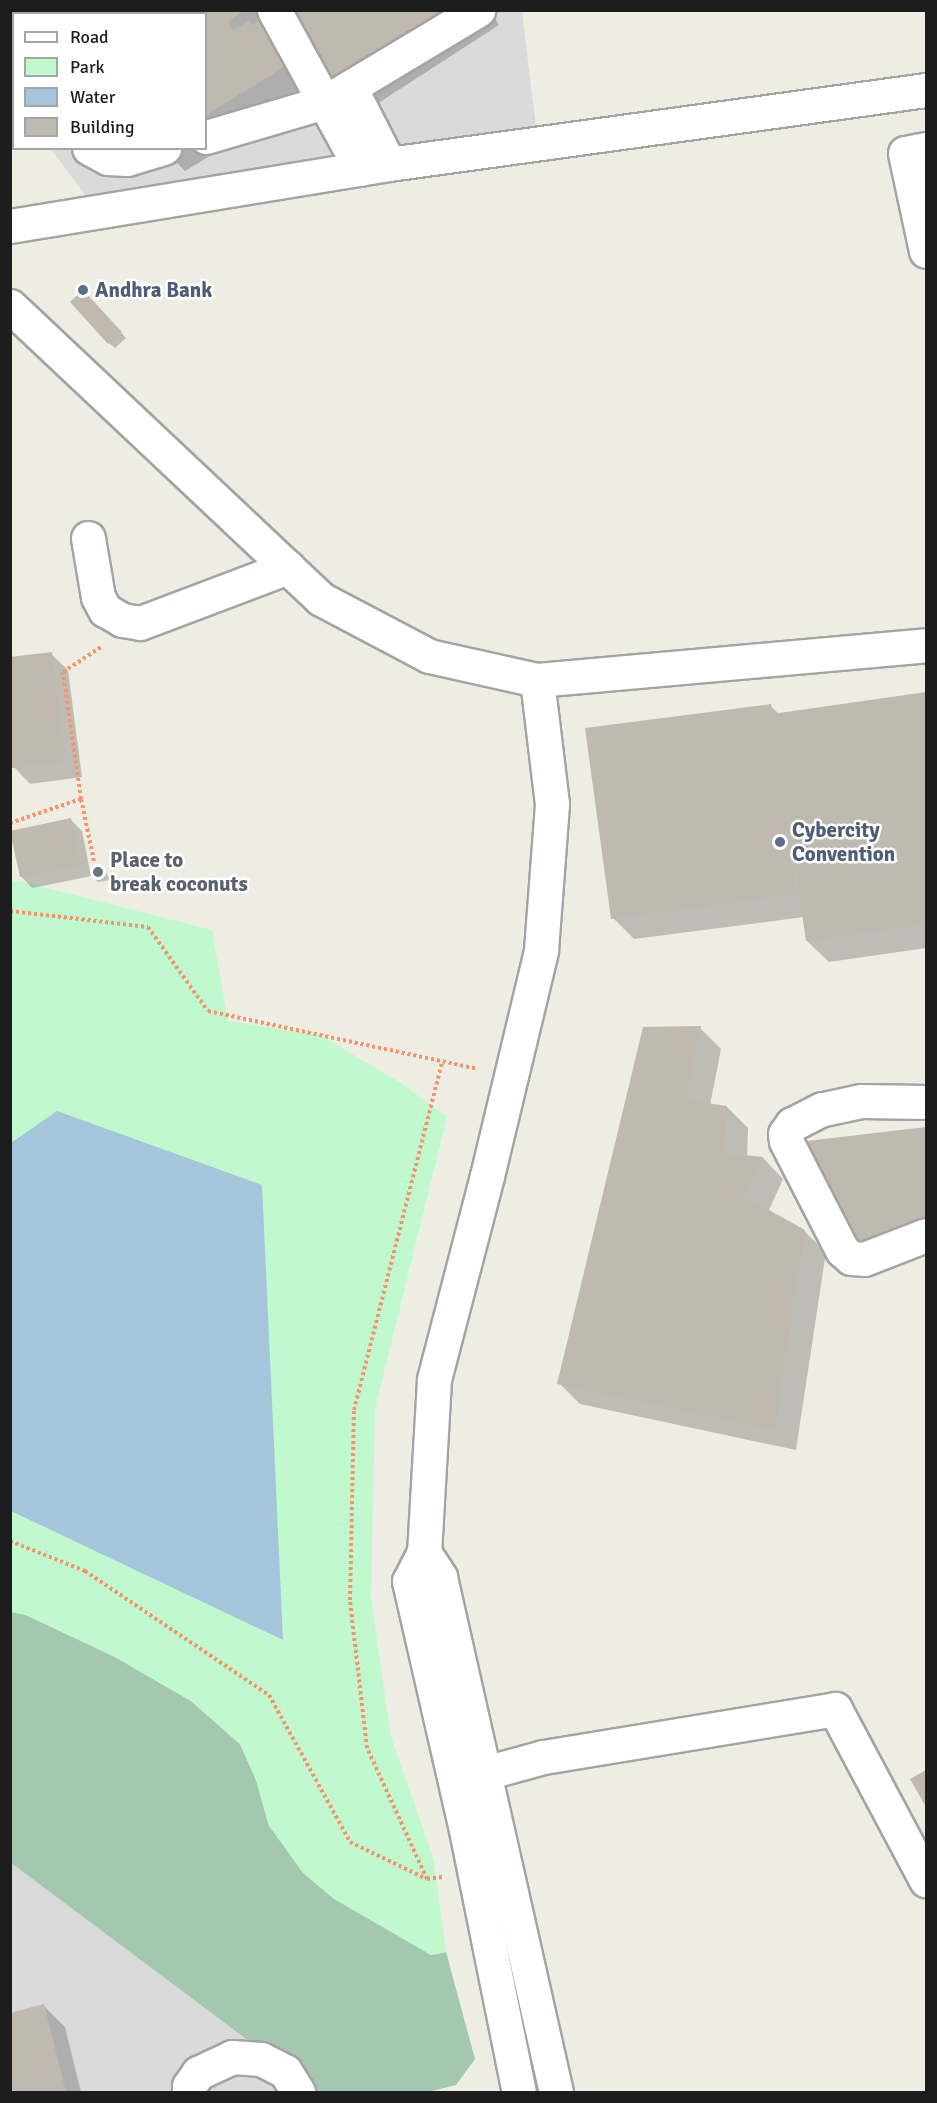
<!DOCTYPE html>
<style>
body{margin:0}
#map{position:relative;width:937px;height:2103px;overflow:hidden;background:#eeede3;font-family:Signika,sans-serif}
div>[style]{position:absolute}
[style*='--x']{left:calc(var(--x)*1px);top:calc(var(--y)*1px);width:calc(var(--w)*1px);rotate:calc(var(--a)*1deg)}
.residential>*{inset:0;background:#dbdada}
.cemetery>*{inset:0;background:#a4c7b0}
.park>*{inset:0;background:#c0f9ce}
.water>*{inset:0;background:#a4c5dc}
.shadow>*{inset:0;background:#0003}
.building>*{inset:0;background:#bfb9af}
.path>*{height:4px;margin-top:-2px;transform-origin:0;background:repeating-linear-gradient(90deg,#f8926a 0 3px,transparent 0 6px)}
.roads{filter:drop-shadow(2px 0 #a4a4a4) drop-shadow(-2px 0 #a4a4a4) drop-shadow(0 2px #a4a4a4) drop-shadow(0 -2px #a4a4a4)}
.minor>*{height:33px;margin:-16.5px;padding:0 16.5px;transform-origin:16.5px;border-radius:16.5px;background:#fff}
.dots>*{width:16px;height:16px;translate:-50% -50%;box-sizing:border-box;border:3px solid #fff;border-radius:50%}
span{translate:-50% -50%;white-space:nowrap;text-align:center;line-height:1.15;-webkit-text-stroke:5px #fff;paint-order:stroke}
.service-label{font-size:21px;color:#4e5e75;font-weight:700}
.left{translate:0 -50%;text-align:left}
.worship-label{font-size:21px;color:#5b616d;font-weight:700}
.frame{position:absolute;inset:0;border:12px solid #1d1d1d;pointer-events:none}
.legend{position:absolute;left:12px;top:12px;width:195px;height:138px;box-sizing:border-box;background:#fff;border:2px solid #a5a5a5;margin:0;padding:8px 10px;list-style:none;font-size:18px;color:#1d1d1d}
.legend li{display:flex;align-items:center;gap:12px;height:30px}
.legend b{width:30px;border:2px solid #a5a5a5}
</style>
<div id="map">
<div class="residential">
<i style="clip-path:polygon(10px 11px,522px 11px,536px 128px,89px 200px,51px 149px,206px 148px,206px 14px,14px 14px,13px 96px,10px 92px)"></i>
<i style="clip-path:polygon(11px 1863px,317px 2092px,11px 2092px)"></i>
</div>
<div class="cemetery">
<i style="clip-path:polygon(10px 1612px,26px 1615px,115px 1657px,191px 1701px,240px 1744px,256px 1780px,269px 1826px,430px 1955px,446px 1952px,475px 2059px,456px 2085px,428px 2092px,317px 2092px,11px 1863px)"></i>
</div>
<div class="park">
<i style="clip-path:polygon(10px 881px,23px 882px,212px 930px,228px 1021px,320px 1035px,401px 1083px,447px 1117px,375px 1409px,371px 1597px,391px 1737px,434px 1860px,446px 1952px,431px 1955px,334px 1899px,303px 1873px,269px 1826px,256px 1780px,240px 1744px,191px 1701px,115px 1657px,26px 1615px,11px 1612px)"></i>
</div>
<div class="water">
<i style="clip-path:polygon(57px 1111px,262px 1185px,283px 1640px,11px 1511px,11px 1143px)"></i>
</div>
<div class="shadow">
<i style="clip-path:polygon(16px 10px,122px 10px,117px 14px,18px 14px)"></i>
<i style="clip-path:polygon(162px 10px,267px 10px,316px 92px,185px 171px,163px 148px,206px 148px,206px 14px)"></i>
<i style="clip-path:polygon(490px 10px,499px 25px,366px 111px,338px 84px)"></i>
<i style="clip-path:polygon(88px 297px,126px 338px,115px 348px,109px 343px)"></i>
<i style="clip-path:polygon(51px 654px,68px 670px,82px 777px,30px 784px,14px 767px,10px 745px,10px 659px)"></i>
<i style="clip-path:polygon(926px 693px,926px 948px,829px 962px,807px 941px,804px 917px,634px 939px,613px 918px,770px 705px,779px 714px)"></i>
<i style="clip-path:polygon(71px 820px,82px 831px,90px 871px,104px 869px,110px 880px,98px 882px,92px 876px,32px 888px,21px 876px)"></i>
<i style="clip-path:polygon(700px 1028px,721px 1049px,710px 1105px,727px 1107px,748px 1128px,747px 1157px,763px 1158px,783px 1179px,769px 1210px,804px 1231px,826px 1252px,796px 1450px,580px 1404px,559px 1383px)"></i>
<i style="clip-path:polygon(926px 1129px,926px 1250px,879px 1272px,857px 1251px,793px 1144px)"></i>
<i style="clip-path:polygon(44px 2006px,65px 2027px,81px 2092px,10px 2092px,10px 2014px)"></i>
</div>
<div class="building">
<i style="clip-path:polygon(14px 10px,49px 10px,44px 14px,16px 14px)"></i>
<i style="clip-path:polygon(159px 10px,244px 10px,228px 22px,233px 30px,250px 20px,253px 25px,262px 19px,289px 64px,206px 115px,206px 14px,154px 14px)"></i>
<i style="clip-path:polygon(289px 10px,452px 10px,337px 85px)"></i>
<i style="clip-path:polygon(83px 290px,122px 332px,108px 344px,70px 302px)"></i>
<i style="clip-path:polygon(52px 652px,66px 761px,12px 768px,10px 657px)"></i>
<i style="clip-path:polygon(926px 692px,926px 924px,806px 941px,782px 776px,797px 894px,611px 919px,585px 728px,771px 704px,772px 714px)"></i>
<i style="clip-path:polygon(71px 818px,81px 865px,20px 877px,10px 831px)"></i>
<i style="clip-path:polygon(104px 867px,105px 874px,92px 877px,90px 870px)"></i>
<i style="clip-path:polygon(701px 1026px,686px 1100px,727px 1106px,725px 1153px,763px 1157px,745px 1197px,805px 1230px,775px 1430px,557px 1384px,643px 1027px)"></i>
<i style="clip-path:polygon(926px 1127px,926px 1219px,856px 1252px,790px 1143px)"></i>
<i style="clip-path:polygon(926px 1770px,926px 1807px,910px 1779px)"></i>
<i style="clip-path:polygon(44px 2004px,66px 2092px,10px 2092px,10px 2013px)"></i>
</div>
<div class="path">
<i style="--x:10;--y:823;--w:75;--a:-18.7"></i>
<i style="--x:94;--y:861;--w:63;--a:-101.8"></i>
<i style="--x:81;--y:799;--w:128;--a:-98.1"></i>
<i style="--x:63;--y:672;--w:45;--a:-33.3"></i>
<i style="--x:10;--y:911;--w:139;--a:6.6"></i>
<i style="--x:148;--y:927;--w:103;--a:54.5"></i>
<i style="--x:208;--y:1011;--w:276;--a:12.1"></i>
<i style="--x:10;--y:1541;--w:81;--a:21.8"></i>
<i style="--x:85;--y:1571;--w:222;--a:34"></i>
<i style="--x:269;--y:1695;--w:168;--a:61.1"></i>
<i style="--x:350;--y:1842;--w:85;--a:25.7"></i>
<i style="--x:427;--y:1879;--w:16;--a:-7"></i>
<i style="--x:427;--y:1879;--w:144;--a:-114.6"></i>
<i style="--x:367;--y:1748;--w:149;--a:-96.6"></i>
<i style="--x:350;--y:1600;--w:190;--a:-88.8"></i>
<i style="--x:354;--y:1410;--w:360;--a:-75.8"></i>
</div>
<div class="roads">
<div class="minor">
<i style="--x:274;--y:10;--w:181;--a:61.3"></i>
<i style="--x:10;--y:46;--w:5;--a:37"></i>
<i style="--x:350;--y:87;--w:86;--a:63.1"></i>
<i style="--x:206;--y:137;--w:124;--a:-16.4"></i>
<i style="--x:325;--y:102;--w:179;--a:-31"></i>
<i style="--x:89;--y:148;--w:21;--a:28"></i>
<i style="--x:108;--y:158;--w:19;--a:3"></i>
<i style="--x:127;--y:159;--w:39;--a:-17"></i>
<i style="--x:926;--y:149;--w:21;--a:169"></i>
<i style="--x:905;--y:153;--w:100;--a:77.9"></i>
<i style="--x:10;--y:226;--w:384;--a:-9.3"></i>
<i style="--x:389;--y:164;--w:542;--a:-7.85"></i>
<i style="--x:10;--y:306;--w:427;--a:43.3"></i>
<i style="--x:321;--y:599;--w:122;--a:27.8"></i>
<i style="--x:429;--y:656;--w:111;--a:12.5"></i>
<i style="--x:537;--y:680;--w:125;--a:83.1"></i>
<i style="--x:552;--y:804;--w:147;--a:94.3"></i>
<i style="--x:541;--y:951;--w:231;--a:103.5"></i>
<i style="--x:487;--y:1176;--w:211;--a:104.6"></i>
<i style="--x:434;--y:1380;--w:172;--a:93.3"></i>
<i style="--x:424;--y:1552;--w:33;--a:117"></i>
<i style="--x:409;--y:1581;--w:255;--a:77.1"></i>
<i style="--x:466;--y:1830;--w:267;--a:78.6"></i>
<i style="--x:88;--y:538;--w:60;--a:80.4"></i>
<i style="--x:98;--y:597;--w:15;--a:62"></i>
<i style="--x:105;--y:610;--w:20;--a:30"></i>
<i style="--x:122;--y:620;--w:18;--a:9"></i>
<i style="--x:140;--y:623;--w:158;--a:-20.7"></i>
<i style="--x:537;--y:680;--w:391;--a:-5.1"></i>
<i style="--x:926;--y:1102;--w:65;--a:-179.1"></i>
<i style="--x:861;--y:1101;--w:40;--a:168"></i>
<i style="--x:822;--y:1109;--w:34;--a:153"></i>
<i style="--x:792;--y:1124;--w:12;--a:125"></i>
<i style="--x:785;--y:1134;--w:7;--a:82"></i>
<i style="--x:786;--y:1141;--w:123;--a:62.8"></i>
<i style="--x:842;--y:1250;--w:12;--a:42"></i>
<i style="--x:851;--y:1258;--w:13;--a:4"></i>
<i style="--x:864;--y:1259;--w:66;--a:-21.2"></i>
<i style="--x:424;--y:1552;--w:30;--a:57"></i>
<i style="--x:440;--y:1577;--w:528;--a:77.31"></i>
<i style="--x:485;--y:1773;--w:60;--a:-15.4"></i>
<i style="--x:543;--y:1757;--w:296;--a:-9.3"></i>
<i style="--x:835;--y:1709;--w:194;--a:62"></i>
<i style="--x:189;--y:2092;--w:6;--a:-90"></i>
<i style="--x:189;--y:2086;--w:16;--a:-55"></i>
<i style="--x:198;--y:2073;--w:38;--a:-25"></i>
<i style="--x:232;--y:2057;--w:29;--a:4"></i>
<i style="--x:261;--y:2059;--w:27;--a:27"></i>
<i style="--x:285;--y:2071;--w:25;--a:58"></i>
</div>
</div>
<div class="dots">
<i style="left:83px;top:290px;background:#5c6f8a"></i>
<i style="left:780px;top:842px;background:#5c6f8a"></i>
<i style="left:98px;top:872px;background:#6b7280"></i>
</div>
<div class="service-label">
<span class="left" style="left:95px;top:290px">Andhra Bank</span>
<span class="left" style="left:792px;top:842px">Cybercity<br>Convention</span>
</div>
<div class="worship-label">
<span class="left" style="left:110px;top:872px">Place to<br>break coconuts</span>
</div>
<div class="frame"></div>
<ul class="legend">
<li><b style="height:8px;background:#fff"></b>Road</li>
<li><b style="height:16px;background:#c0f9ce"></b>Park</li>
<li><b style="height:16px;background:#a4c5dc"></b>Water</li>
<li><b style="height:16px;background:#bfb9af"></b>Building</li>
</ul>
</div>
